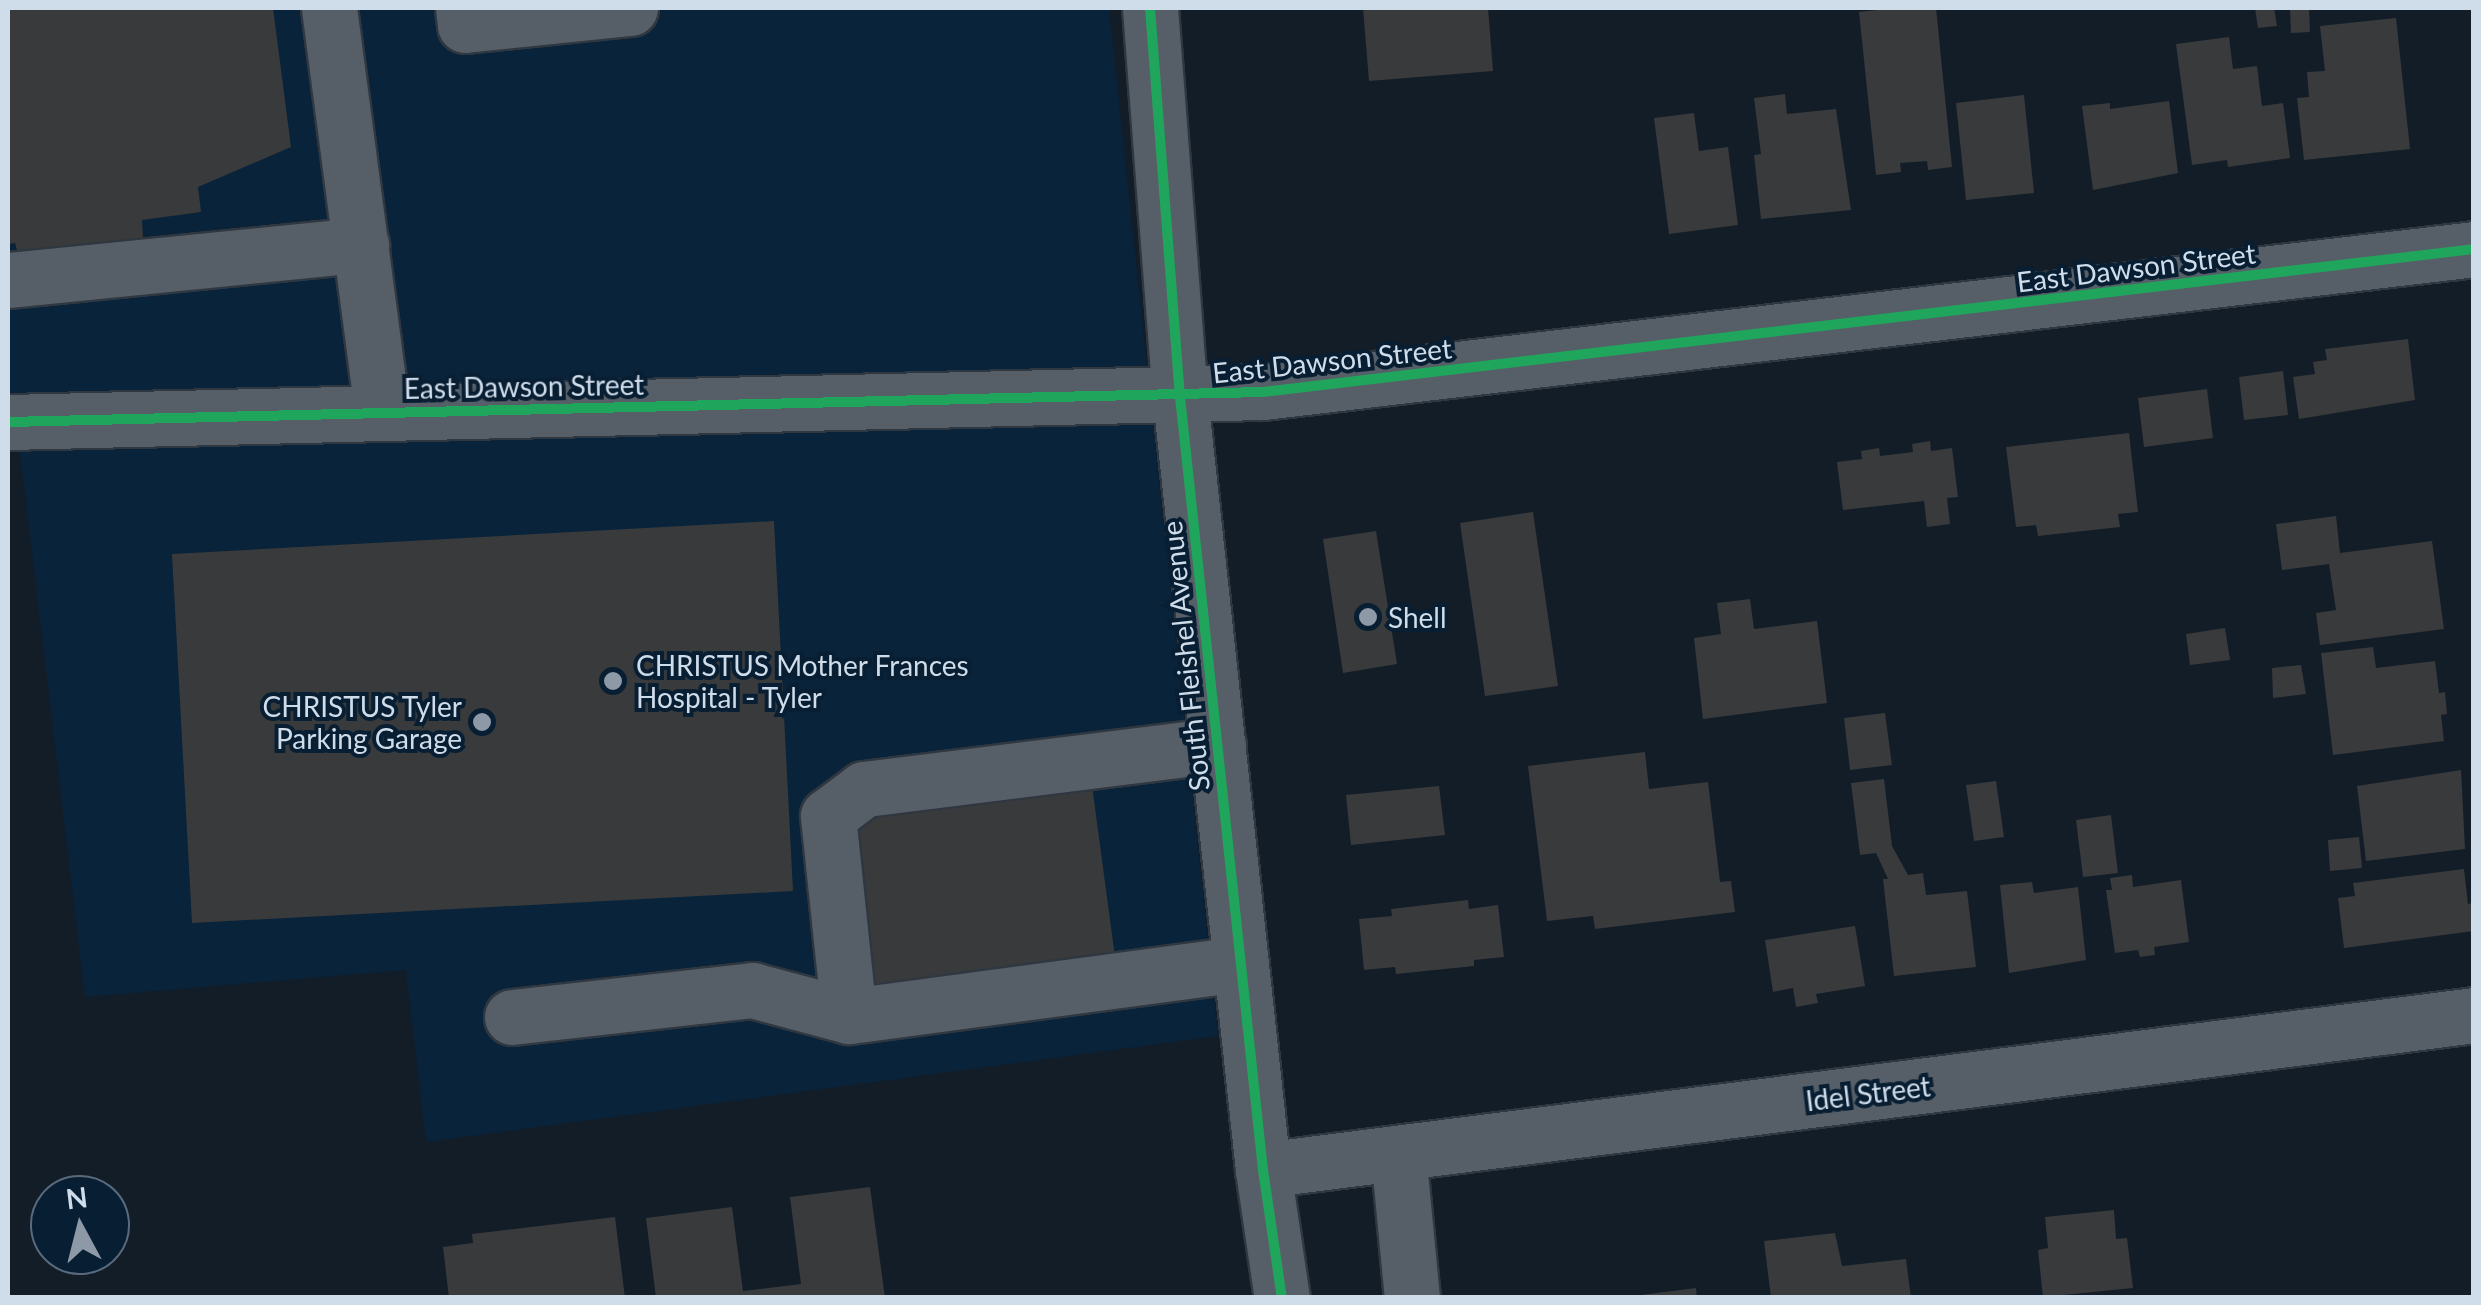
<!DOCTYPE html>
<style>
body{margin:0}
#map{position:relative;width:2481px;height:1305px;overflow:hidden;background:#121d28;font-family:Lato,sans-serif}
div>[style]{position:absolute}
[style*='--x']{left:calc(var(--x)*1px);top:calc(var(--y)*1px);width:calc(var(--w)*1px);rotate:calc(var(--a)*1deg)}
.built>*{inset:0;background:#09233a}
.building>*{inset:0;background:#393a3b}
.roads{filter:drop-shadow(2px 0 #2f3740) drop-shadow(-2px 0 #2f3740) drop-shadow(0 2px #2f3740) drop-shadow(0 -2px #2f3740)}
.minor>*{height:55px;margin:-27.5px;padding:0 27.5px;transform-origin:27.5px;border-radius:27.5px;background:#565e67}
.cycleway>*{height:10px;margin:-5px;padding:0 5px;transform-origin:5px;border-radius:5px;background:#20a55d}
.dots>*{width:28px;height:28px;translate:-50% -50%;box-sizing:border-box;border:5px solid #081e32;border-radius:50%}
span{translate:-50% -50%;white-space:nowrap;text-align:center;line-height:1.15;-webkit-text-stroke:8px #081e32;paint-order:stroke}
.street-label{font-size:28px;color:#cfdcea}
.poi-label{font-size:28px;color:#cfdcea}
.left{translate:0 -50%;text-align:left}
.right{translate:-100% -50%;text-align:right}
.frame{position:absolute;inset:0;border:10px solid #cfdcea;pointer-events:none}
.north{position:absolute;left:30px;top:1175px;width:100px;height:100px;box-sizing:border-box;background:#081e32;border:2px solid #586a7c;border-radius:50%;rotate:353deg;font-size:28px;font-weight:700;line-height:40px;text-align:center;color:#cfdcea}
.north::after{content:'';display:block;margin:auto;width:35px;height:45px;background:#8d99a6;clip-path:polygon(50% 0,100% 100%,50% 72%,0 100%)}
</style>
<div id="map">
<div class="built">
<i style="clip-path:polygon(8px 8px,1109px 8px,1218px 1036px,426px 1142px,406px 970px,85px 997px,13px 393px,8px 392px)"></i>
</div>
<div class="building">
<i style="clip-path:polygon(8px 8px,273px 8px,291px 147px,198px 187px,201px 212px,142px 220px,144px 254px,22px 268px,15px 243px,8px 244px)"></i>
<i style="clip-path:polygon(1363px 8px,1488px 8px,1493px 71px,1369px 81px)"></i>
<i style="clip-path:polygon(1895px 8px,1936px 8px,1952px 167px,1928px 170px,1927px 161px,1900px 163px,1901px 172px,1876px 175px,1859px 12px)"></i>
<i style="clip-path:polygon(2255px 8px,2274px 8px,2277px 26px,2258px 28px)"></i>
<i style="clip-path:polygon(2290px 8px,2309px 8px,2310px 32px,2291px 33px)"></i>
<i style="clip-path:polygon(2396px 18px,2410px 149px,2304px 160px,2297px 98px,2309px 97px,2307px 72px,2325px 71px,2320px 26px)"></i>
<i style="clip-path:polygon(2229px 37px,2233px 69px,2257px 66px,2262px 106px,2283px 103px,2290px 158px,2228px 167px,2227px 160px,2192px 165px,2176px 44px)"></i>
<i style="clip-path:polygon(1785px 94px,1787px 114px,1836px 109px,1851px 210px,1761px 219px,1754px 155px,1761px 154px,1754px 98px)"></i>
<i style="clip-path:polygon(2024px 95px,2034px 193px,1966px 200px,1956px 103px)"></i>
<i style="clip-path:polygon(2169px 101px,2178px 173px,2093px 190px,2082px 106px,2110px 103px,2110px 109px)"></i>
<i style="clip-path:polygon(1694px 113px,1699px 151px,1728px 147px,1738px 225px,1669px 234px,1654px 118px)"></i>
<i style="clip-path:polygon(2408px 339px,2415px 400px,2299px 419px,2293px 377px,2315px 374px,2313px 362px,2327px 360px,2325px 349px)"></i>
<i style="clip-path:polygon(2283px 371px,2288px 415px,2244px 420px,2239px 377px)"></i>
<i style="clip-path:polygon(2207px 389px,2213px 438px,2144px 447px,2138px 398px)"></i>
<i style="clip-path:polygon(2129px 433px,2138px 512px,2118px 514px,2120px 527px,2038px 536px,2036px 525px,2016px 527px,2006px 447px)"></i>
<i style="clip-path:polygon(1930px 441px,1931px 451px,1952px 448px,1958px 497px,1947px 498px,1950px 524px,1927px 527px,1924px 501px,1843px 510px,1837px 462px,1862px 459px,1861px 451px,1879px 448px,1880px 456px,1913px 452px,1912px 444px)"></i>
<i style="clip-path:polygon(1533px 512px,1558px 686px,1485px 696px,1460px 523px)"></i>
<i style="clip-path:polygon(2336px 516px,2340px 553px,2432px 541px,2444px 629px,2320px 645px,2316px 613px,2336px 610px,2329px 564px,2282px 570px,2276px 524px)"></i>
<i style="clip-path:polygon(774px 521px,793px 891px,192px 923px,172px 554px)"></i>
<i style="clip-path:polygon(1376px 531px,1397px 664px,1343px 673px,1323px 539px)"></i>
<i style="clip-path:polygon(1750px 599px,1754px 629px,1817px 621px,1827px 703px,1703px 719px,1694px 638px,1721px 634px,1717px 603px)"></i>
<i style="clip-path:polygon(2225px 628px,2230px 660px,2190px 665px,2186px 634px)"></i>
<i style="clip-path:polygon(2373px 647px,2376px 668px,2435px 661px,2439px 693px,2445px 692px,2447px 714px,2441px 715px,2444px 741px,2333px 755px,2321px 653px)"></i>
<i style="clip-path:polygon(2301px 665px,2306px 694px,2273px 698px,2272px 668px)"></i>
<i style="clip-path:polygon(1885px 713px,1892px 765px,1850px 770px,1844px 718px)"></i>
<i style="clip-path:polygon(1645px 752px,1649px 789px,1708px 782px,1720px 882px,1731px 881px,1735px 912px,1595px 929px,1593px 916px,1547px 921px,1528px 766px)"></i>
<i style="clip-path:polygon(2461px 770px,2465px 849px,2366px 861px,2357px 786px)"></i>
<i style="clip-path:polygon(1091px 778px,1115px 957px,862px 990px,842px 835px,860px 833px,857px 809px)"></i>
<i style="clip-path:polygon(1884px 779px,1892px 846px,1908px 875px,1923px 873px,1926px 895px,1967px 891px,1976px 967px,1894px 976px,1883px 879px,1888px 879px,1876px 853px,1860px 855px,1851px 783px)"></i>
<i style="clip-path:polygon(1996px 781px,2004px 837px,1974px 841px,1966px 785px)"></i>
<i style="clip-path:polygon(1439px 786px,1445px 835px,1351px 845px,1346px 795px)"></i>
<i style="clip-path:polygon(2111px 815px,2118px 873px,2083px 877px,2076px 820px)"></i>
<i style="clip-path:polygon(2359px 837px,2362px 868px,2330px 871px,2328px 840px)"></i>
<i style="clip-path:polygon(2464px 869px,2468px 904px,2474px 903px,2474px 931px,2344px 948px,2338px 898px,2355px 896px,2353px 883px)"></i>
<i style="clip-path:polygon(2132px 875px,2133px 887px,2181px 880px,2189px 942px,2154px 947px,2155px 955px,2140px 957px,2138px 950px,2115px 953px,2106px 890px,2112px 890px,2110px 878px)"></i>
<i style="clip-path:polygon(2032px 882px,2034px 893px,2078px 887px,2086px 960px,2009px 973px,2000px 885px)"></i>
<i style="clip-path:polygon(1468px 900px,1469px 909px,1498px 905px,1504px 957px,1474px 960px,1474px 966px,1396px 974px,1395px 967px,1364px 970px,1359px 919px,1392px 916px,1391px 909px)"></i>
<i style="clip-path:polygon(1855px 926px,1865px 986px,1816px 994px,1818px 1003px,1796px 1007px,1793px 988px,1773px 992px,1765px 940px)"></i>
<i style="clip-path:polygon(870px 1187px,885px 1298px,656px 1298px,646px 1218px,732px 1207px,743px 1291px,801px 1284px,790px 1197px)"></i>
<i style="clip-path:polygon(2114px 1210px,2116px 1239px,2127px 1238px,2133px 1288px,2043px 1297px,2038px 1250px,2048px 1248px,2045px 1217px)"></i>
<i style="clip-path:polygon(615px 1217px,625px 1298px,449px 1298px,443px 1247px,473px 1243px,472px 1234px)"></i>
<i style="clip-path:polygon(1835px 1233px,1842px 1266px,1906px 1259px,1911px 1298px,1771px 1298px,1764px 1241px)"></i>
<i style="clip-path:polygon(1696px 1288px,1697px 1298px,1642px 1298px,1641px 1295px)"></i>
</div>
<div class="roads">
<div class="minor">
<i style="--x:329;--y:8;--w:407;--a:82.5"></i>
<i style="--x:463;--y:8;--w:17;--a:83"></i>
<i style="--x:465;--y:25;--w:166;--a:-5.9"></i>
<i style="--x:1150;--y:8;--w:390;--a:85.6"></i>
<i style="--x:1180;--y:397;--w:777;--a:83.87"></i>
<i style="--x:1263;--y:1170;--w:129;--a:81.6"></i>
<i style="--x:8;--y:280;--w:355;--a:-5.7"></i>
<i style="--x:8;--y:422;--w:1255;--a:-1.37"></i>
<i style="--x:1263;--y:392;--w:1219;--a:-6.73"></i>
<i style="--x:1218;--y:745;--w:357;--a:172.9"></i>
<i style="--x:864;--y:789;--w:45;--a:143.1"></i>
<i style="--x:828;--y:816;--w:201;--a:84"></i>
<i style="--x:849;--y:1016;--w:395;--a:-7.6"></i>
<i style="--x:512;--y:1017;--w:242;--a:-6.4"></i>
<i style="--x:752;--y:990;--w:100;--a:15"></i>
<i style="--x:1398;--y:1153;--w:146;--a:84.5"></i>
<i style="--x:1263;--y:1170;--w:1221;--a:-7.29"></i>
</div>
</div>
<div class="cycleway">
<i style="--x:1150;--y:8;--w:390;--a:85.6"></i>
<i style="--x:1180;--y:397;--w:777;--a:83.87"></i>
<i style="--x:1263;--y:1170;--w:129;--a:81.6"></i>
<i style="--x:8;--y:422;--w:1255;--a:-1.37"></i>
<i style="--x:1263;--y:392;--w:1219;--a:-6.73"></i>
</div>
<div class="dots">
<i style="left:1368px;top:617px;background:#8d99a6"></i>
<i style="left:613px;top:681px;background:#8d99a6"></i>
<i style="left:482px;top:722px;background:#8d99a6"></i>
</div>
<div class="street-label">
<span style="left:2136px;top:267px;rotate:-7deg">East Dawson Street</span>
<span style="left:1332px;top:360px;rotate:-6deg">East Dawson Street</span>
<span style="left:524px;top:386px;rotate:-1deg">East Dawson Street</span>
<span style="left:1185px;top:656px;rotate:-96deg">South Fleishel Avenue</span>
<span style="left:1868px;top:1093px;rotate:-7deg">Idel Street</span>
</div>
<div class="poi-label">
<span class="left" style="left:1388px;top:617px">Shell</span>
<span class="left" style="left:636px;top:681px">CHRISTUS Mother Frances<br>Hospital - Tyler</span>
<span class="right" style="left:462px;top:722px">CHRISTUS Tyler<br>Parking Garage</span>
</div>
<div class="frame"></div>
<div class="north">N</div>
</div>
